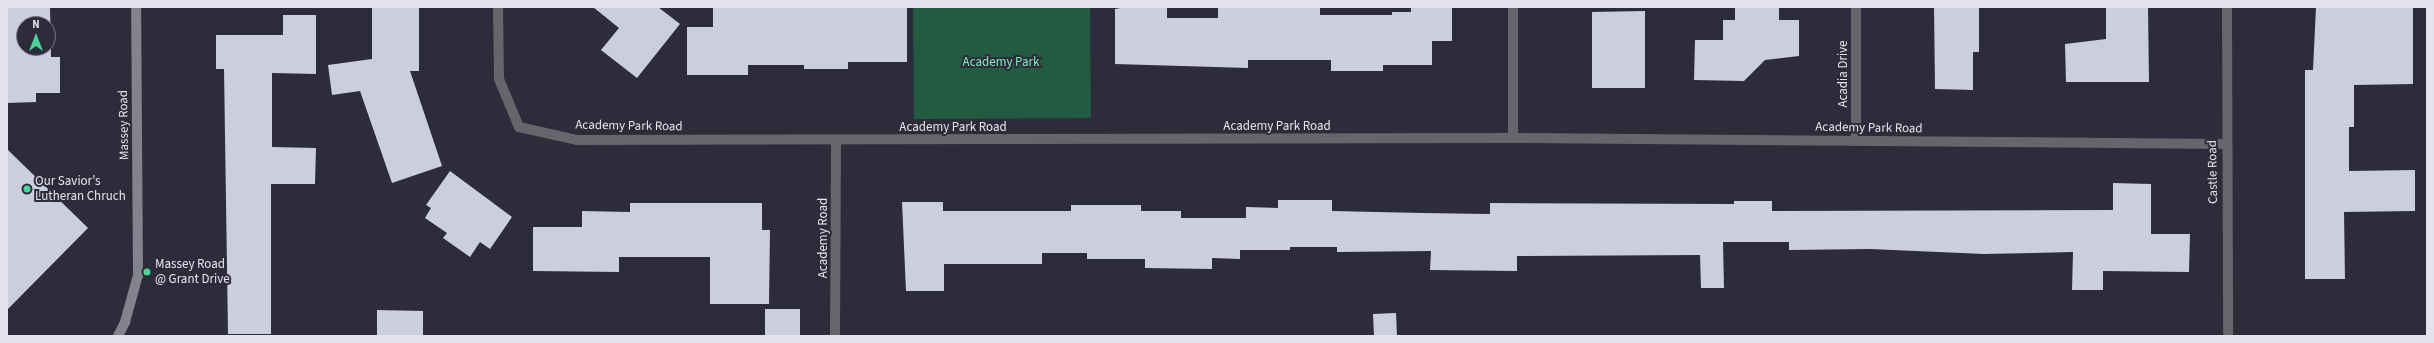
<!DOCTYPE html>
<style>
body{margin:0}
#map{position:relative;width:2434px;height:343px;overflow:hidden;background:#2c2c3a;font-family:"Source Sans 3",sans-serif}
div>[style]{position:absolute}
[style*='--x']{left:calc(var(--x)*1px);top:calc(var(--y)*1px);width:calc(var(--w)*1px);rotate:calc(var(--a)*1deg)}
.green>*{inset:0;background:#225b42}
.building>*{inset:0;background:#cdcde0}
.street>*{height:10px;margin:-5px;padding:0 5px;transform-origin:5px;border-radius:5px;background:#65656c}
.secondary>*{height:10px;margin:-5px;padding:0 5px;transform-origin:5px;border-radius:5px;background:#83838f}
.dots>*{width:11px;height:11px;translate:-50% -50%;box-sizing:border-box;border:2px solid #2c2c3a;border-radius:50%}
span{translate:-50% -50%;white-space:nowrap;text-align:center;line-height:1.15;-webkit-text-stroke:4px #2c2c3a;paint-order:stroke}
.park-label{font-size:13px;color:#83e7b8}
.street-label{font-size:13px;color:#e4e4ee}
.poi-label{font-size:13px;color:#e4e4ee}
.left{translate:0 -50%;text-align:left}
.frame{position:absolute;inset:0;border:8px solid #e4e4ee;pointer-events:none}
.north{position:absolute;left:16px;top:16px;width:40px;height:40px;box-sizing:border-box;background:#2c2c3a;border:1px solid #767682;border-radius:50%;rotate:0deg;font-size:11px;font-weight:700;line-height:16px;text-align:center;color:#e4e4ee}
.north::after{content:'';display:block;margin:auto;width:14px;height:18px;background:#4cd49b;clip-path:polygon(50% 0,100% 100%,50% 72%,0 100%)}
</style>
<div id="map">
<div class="green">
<i style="clip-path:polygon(913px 7px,1090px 7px,1091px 118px,914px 119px)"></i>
</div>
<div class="building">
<i style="clip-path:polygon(evenodd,7px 7px,50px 7px,51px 57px,60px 57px,60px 93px,36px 93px,36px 102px,7px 103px,7px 7px,24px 24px,48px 24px,48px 48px,24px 48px,24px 24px)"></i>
<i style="clip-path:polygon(593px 7px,658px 7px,680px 24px,637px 78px,601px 50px,619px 28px)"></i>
<i style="clip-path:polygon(713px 7px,907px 7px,907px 62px,848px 62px,848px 69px,804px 69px,804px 65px,748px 65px,748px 75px,687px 75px,687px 27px,713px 27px)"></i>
<i style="clip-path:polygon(1127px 7px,1167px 7px,1167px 18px,1218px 18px,1218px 7px,1320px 7px,1320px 15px,1392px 15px,1392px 12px,1411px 12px,1411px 7px,1452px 7px,1452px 41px,1432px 41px,1432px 65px,1383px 65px,1383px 71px,1331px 71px,1331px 60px,1248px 60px,1248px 68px,1115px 64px,1115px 9px)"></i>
<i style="clip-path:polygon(1735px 7px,1779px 7px,1779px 20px,1799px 20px,1799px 56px,1765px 60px,1744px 81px,1694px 80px,1695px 40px,1723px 40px,1723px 20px,1735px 20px)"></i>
<i style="clip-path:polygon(1934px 7px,1979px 7px,1979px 52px,1973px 52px,1973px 90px,1935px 89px)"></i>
<i style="clip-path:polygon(2106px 7px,2148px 7px,2149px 82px,2066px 82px,2065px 44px,2106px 39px)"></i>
<i style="clip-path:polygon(2316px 7px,2413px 7px,2413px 84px,2354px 85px,2354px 127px,2349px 127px,2349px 171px,2415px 170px,2415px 211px,2344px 212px,2345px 279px,2305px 279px,2305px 70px,2313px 70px)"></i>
<i style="clip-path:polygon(372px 8px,419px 8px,419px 71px,410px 71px,442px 166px,392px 183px,360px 91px,332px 95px,328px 65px,372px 59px)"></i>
<i style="clip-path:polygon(1645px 11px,1645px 88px,1592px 88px,1592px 12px)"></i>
<i style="clip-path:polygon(283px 15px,316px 15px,316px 74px,272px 73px,272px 147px,316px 148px,315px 184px,271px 184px,271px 334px,228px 334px,224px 69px,216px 69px,216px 35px,283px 35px)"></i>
<i style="clip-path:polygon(7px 149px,88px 228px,7px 310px)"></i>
<i style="clip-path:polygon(450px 171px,512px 217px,490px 249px,480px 242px,470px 257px,443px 238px,447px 233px,425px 218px,431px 208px,426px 205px)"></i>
<i style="clip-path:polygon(2113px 183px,2151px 184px,2151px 234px,2190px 234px,2189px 272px,2103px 271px,2103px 290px,2072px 290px,2073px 252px,1984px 254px,1870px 249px,1789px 250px,1789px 242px,1723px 242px,1724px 288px,1701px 288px,1700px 255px,1517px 256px,1517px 271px,1430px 270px,1431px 251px,1337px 252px,1337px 247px,1290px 247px,1290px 250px,1240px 250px,1240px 259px,1212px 258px,1212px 269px,1145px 268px,1145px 259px,1087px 259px,1087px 253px,1042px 253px,1042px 264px,944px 264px,944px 291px,906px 291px,902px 202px,943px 202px,943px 211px,1071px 211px,1071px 205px,1141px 205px,1141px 211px,1181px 211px,1181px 218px,1246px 218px,1246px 207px,1278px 208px,1278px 200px,1332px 200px,1332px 211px,1422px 213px,1490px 214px,1490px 203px,1734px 204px,1734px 201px,1772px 201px,1772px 211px,2113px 210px)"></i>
<i style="clip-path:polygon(630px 203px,762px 203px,762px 230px,770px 230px,769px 304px,710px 304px,710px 257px,619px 257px,619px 272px,533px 271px,533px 227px,582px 227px,582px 211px,630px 212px)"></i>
<i style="clip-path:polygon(765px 309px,800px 309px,800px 336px,765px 336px)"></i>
<i style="clip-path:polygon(377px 310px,423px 311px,423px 336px,377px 336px)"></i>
<i style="clip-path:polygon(1396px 313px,1397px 336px,1374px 336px,1373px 314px)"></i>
</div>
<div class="street">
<i style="--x:498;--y:7;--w:72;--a:89.2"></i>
<i style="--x:499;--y:79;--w:52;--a:67.4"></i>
<i style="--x:519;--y:127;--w:59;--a:12.6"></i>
<i style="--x:577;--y:140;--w:936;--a:-0.12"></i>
<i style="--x:1513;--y:138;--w:131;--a:-90"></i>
<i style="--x:2227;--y:7;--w:329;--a:89.8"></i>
<i style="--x:1513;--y:138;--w:712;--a:0.48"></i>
<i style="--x:1856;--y:141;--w:134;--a:-90"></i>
<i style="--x:835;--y:336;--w:196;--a:-89.7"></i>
</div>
<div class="secondary">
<i style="--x:118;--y:336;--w:16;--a:-63"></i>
<i style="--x:125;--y:322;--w:49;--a:-74.5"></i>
<i style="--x:138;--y:275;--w:268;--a:-90.4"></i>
</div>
<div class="dots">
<i style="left:27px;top:189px;background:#4cd49b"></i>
<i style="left:147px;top:272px;background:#4cd49b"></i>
</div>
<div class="park-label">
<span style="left:1001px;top:62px">Academy Park</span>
</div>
<div class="street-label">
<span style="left:1843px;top:74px;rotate:-90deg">Acadia Drive</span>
<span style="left:124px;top:125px;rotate:-91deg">Massey Road</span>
<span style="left:629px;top:126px;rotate:1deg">Academy Park Road</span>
<span style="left:1277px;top:126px">Academy Park Road</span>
<span style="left:953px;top:127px">Academy Park Road</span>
<span style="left:1869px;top:128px;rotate:1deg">Academy Park Road</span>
<span style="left:2213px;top:172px;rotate:-91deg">Castle Road</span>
<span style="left:823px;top:238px;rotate:-90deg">Academy Road</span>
</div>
<div class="poi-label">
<span class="left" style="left:35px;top:189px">Our Savior's<br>Lutheran Chruch</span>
<span class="left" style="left:155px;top:272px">Massey Road<br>@ Grant Drive</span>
</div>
<div class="frame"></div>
<div class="north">N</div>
</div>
